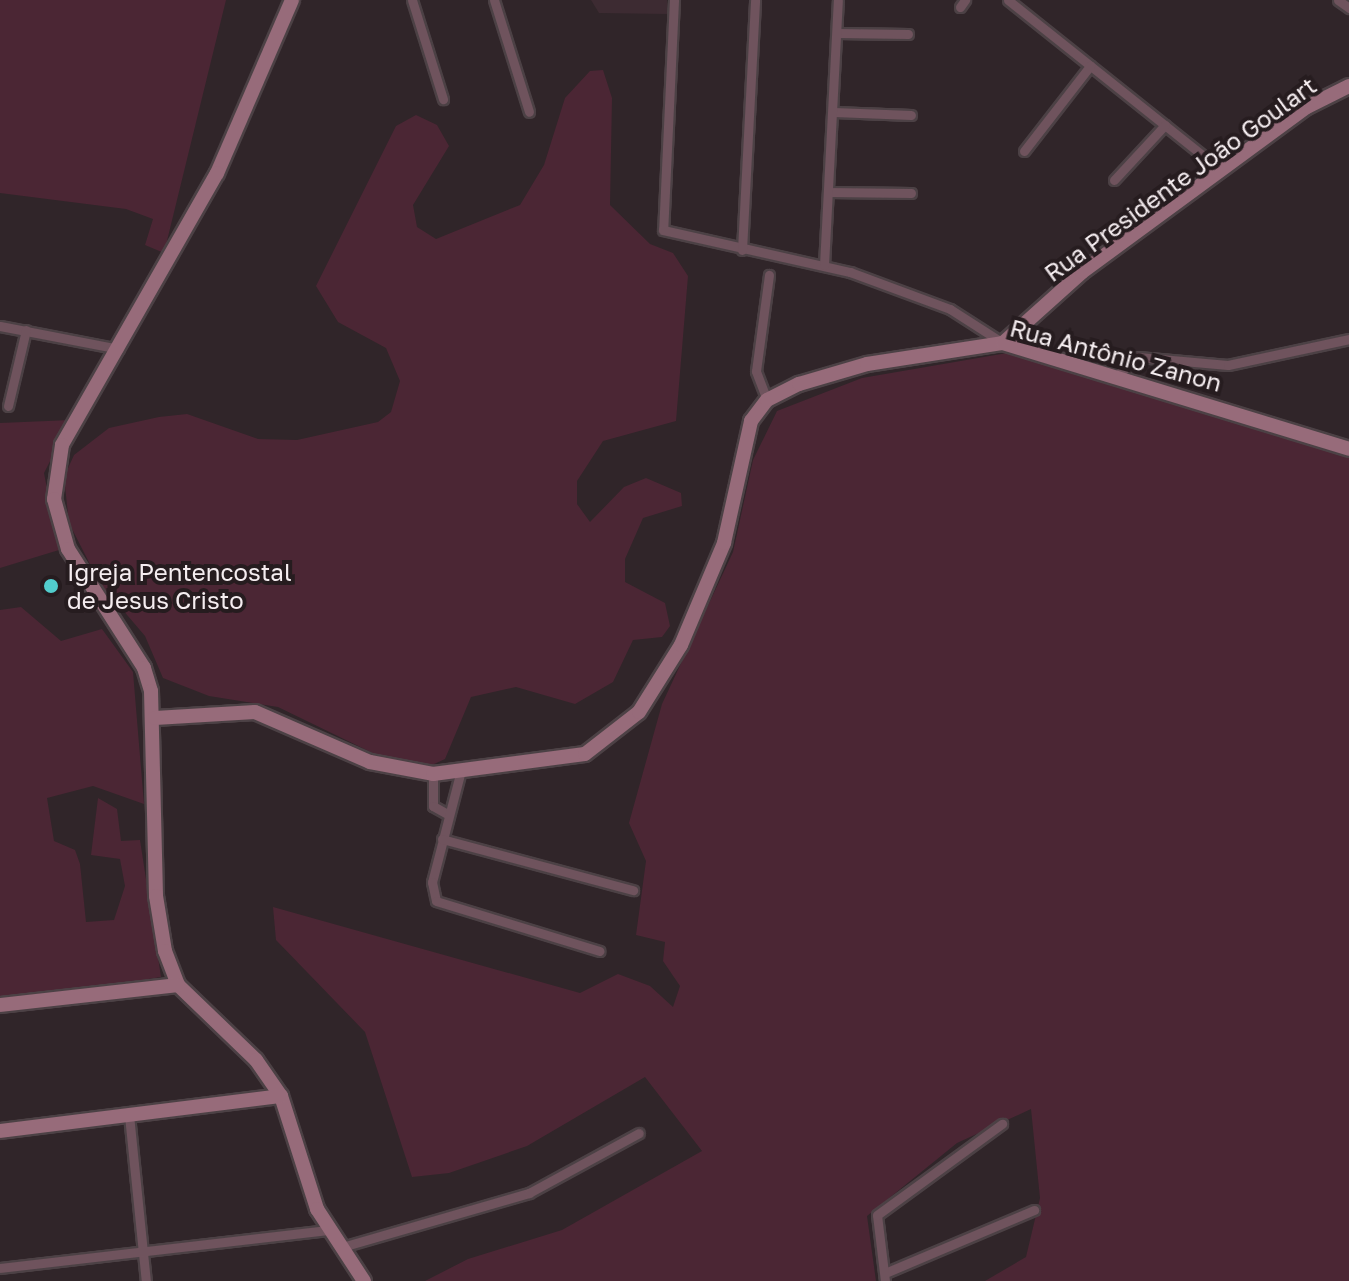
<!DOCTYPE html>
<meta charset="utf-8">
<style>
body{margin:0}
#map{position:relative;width:1349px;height:1281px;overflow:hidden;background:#302529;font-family:"Golos Text",sans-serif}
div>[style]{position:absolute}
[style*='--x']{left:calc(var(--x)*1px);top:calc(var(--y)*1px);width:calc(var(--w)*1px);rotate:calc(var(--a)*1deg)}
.built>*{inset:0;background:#3d2b32}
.green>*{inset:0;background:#4b2634}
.roads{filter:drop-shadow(2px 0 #4c4145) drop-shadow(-2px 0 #4c4145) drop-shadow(0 2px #4c4145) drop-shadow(0 -2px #4c4145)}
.street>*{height:9px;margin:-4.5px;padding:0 4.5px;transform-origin:4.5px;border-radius:4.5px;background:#6f535d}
.secondary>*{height:14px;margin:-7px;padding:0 7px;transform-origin:7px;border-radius:7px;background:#976b7a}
.dots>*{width:22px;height:22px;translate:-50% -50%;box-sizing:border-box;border:4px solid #261c1f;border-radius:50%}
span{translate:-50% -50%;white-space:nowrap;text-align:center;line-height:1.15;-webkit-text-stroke:8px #261c1f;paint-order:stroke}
.street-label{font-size:24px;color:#f5edf0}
.poi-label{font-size:24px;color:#f5edf0}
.left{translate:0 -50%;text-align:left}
</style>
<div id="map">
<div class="built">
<i style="clip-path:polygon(591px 0,667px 0,667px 14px,599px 13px)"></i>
</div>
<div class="green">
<i style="clip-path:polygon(0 0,226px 0,164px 253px,145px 245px,153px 219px,126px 209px,0 193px)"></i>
<i style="clip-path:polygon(603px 70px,612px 98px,610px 205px,650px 244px,673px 253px,688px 276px,676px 421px,603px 441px,577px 481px,577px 504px,590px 522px,624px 487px,646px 478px,681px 493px,682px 506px,643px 518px,625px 559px,625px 582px,665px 603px,670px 626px,662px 637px,633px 640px,613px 682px,575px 704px,516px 687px,471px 697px,445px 759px,432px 765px,385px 759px,278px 707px,209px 696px,163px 678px,145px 636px,99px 582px,69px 523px,64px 477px,74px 455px,109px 428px,159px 417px,187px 414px,258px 439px,297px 440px,378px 422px,391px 412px,400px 381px,386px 348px,338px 322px,316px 286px,396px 126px,416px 115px,437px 125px,449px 146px,413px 205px,417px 227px,436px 239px,520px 205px,544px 165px,565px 98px,590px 71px)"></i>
<i style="clip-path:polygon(1007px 353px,1349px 455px,1349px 1281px,985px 1281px,1026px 1257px,1040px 1198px,1031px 1109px,957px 1143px,867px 1216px,876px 1281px,425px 1281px,468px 1259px,562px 1230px,702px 1151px,645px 1077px,527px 1146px,449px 1173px,412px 1177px,365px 1032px,276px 940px,273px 907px,580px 993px,618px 974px,650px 986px,673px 1007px,680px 986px,663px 961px,665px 942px,636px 935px,646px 861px,629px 823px,662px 704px,733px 552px,753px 460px,777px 411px,862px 378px)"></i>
<i style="clip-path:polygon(71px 420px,44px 473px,59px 550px,0 568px,0 423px)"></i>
<i style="clip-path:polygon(21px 607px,61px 641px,102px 629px,133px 672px,144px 804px,93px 786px,47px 798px,54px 841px,75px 850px,80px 864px,86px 922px,114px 920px,125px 886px,120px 859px,91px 855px,98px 798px,117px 809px,121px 841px,140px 840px,161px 977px,0 1003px,0 610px)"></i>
</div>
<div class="roads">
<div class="street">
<i style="--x:412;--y:0;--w:104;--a:72.6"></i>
<i style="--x:494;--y:0;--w:117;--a:72.6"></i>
<i style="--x:674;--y:0;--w:230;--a:92.7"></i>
<i style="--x:663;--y:230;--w:192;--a:12.7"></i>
<i style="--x:850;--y:272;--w:107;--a:20.3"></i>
<i style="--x:950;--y:309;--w:63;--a:32.7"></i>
<i style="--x:1008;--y:0;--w:273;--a:38.6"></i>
<i style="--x:1338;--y:0;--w:14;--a:36"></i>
<i style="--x:960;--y:7;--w:9;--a:-54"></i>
<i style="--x:837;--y:33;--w:71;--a:0.8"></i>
<i style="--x:834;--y:112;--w:77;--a:2.2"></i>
<i style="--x:1024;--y:151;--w:108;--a:-52.2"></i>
<i style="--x:1114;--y:180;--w:75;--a:-47.2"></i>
<i style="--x:828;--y:192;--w:83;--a:0.7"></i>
<i style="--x:742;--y:250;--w:250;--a:-87"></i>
<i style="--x:824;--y:265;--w:265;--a:-87"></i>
<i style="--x:0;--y:326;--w:121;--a:10.9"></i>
<i style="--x:1115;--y:377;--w:30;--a:-41"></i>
<i style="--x:1138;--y:357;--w:90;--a:5.1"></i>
<i style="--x:1228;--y:365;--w:124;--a:-12.1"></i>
<i style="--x:767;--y:400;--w:31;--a:-111"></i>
<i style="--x:756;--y:371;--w:97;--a:-82.3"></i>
<i style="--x:8;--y:406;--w:78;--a:-76.7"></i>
<i style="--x:433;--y:774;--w:32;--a:90"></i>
<i style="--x:433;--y:806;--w:18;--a:29"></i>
<i style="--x:460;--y:774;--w:112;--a:104.5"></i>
<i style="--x:432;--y:882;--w:19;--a:78"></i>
<i style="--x:436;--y:901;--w:171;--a:17"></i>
<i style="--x:442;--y:839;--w:198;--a:15"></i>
<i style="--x:129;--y:1115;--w:167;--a:84.2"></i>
<i style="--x:342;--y:1247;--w:195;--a:-16.1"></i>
<i style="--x:529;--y:1193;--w:125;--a:-28.6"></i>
<i style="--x:0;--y:1268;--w:330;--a:-6.6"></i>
<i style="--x:885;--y:1273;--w:162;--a:-22.9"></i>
<i style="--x:885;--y:1281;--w:66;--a:-96.9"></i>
<i style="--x:877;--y:1215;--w:155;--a:-36.1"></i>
</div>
<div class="secondary">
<i style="--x:292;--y:0;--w:189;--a:113.4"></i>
<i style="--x:217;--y:173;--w:313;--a:119.7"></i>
<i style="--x:62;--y:445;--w:55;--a:98.4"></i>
<i style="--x:54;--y:499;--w:52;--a:74.4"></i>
<i style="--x:68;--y:549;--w:141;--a:57.4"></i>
<i style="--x:144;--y:668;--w:24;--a:73"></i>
<i style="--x:151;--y:691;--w:205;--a:88.6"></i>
<i style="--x:156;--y:896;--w:56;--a:80.7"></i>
<i style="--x:165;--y:951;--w:36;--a:69"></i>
<i style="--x:178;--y:985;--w:108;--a:43.9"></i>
<i style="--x:256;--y:1060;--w:44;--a:55.2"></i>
<i style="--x:281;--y:1096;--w:119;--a:72.3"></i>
<i style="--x:317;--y:1209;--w:86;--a:56.9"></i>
<i style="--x:1003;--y:343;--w:106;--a:-41.9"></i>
<i style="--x:1082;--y:272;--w:279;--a:-36.3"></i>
<i style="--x:1307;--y:107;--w:47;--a:-26.6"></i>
<i style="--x:155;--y:718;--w:100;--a:-3.4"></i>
<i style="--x:255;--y:712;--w:125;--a:23.5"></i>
<i style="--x:370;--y:762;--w:64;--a:10.8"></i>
<i style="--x:433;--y:774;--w:153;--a:-7.5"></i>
<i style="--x:585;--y:754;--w:68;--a:-37.9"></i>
<i style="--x:639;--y:712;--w:79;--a:-57.9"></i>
<i style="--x:681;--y:645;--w:111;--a:-67.1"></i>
<i style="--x:724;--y:543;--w:125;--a:-77.5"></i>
<i style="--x:751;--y:421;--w:26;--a:-53"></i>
<i style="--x:767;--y:400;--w:36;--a:-27"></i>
<i style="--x:799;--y:384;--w:71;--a:-16.4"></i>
<i style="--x:867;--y:364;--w:138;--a:-8.8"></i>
<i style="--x:1003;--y:343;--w:362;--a:17"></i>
<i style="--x:0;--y:1005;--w:179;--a:-6.4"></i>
<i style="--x:0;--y:1131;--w:283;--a:-7.1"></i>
</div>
</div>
<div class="dots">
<i style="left:51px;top:586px;background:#52cdcd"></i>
</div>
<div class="street-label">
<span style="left:1180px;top:179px;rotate:-36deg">Rua Presidente João Goulart</span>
<span style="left:1116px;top:355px;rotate:15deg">Rua Antônio Zanon</span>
</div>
<div class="poi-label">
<span class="left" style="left:67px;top:586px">Igreja Pentencostal<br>de Jesus Cristo</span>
</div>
</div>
